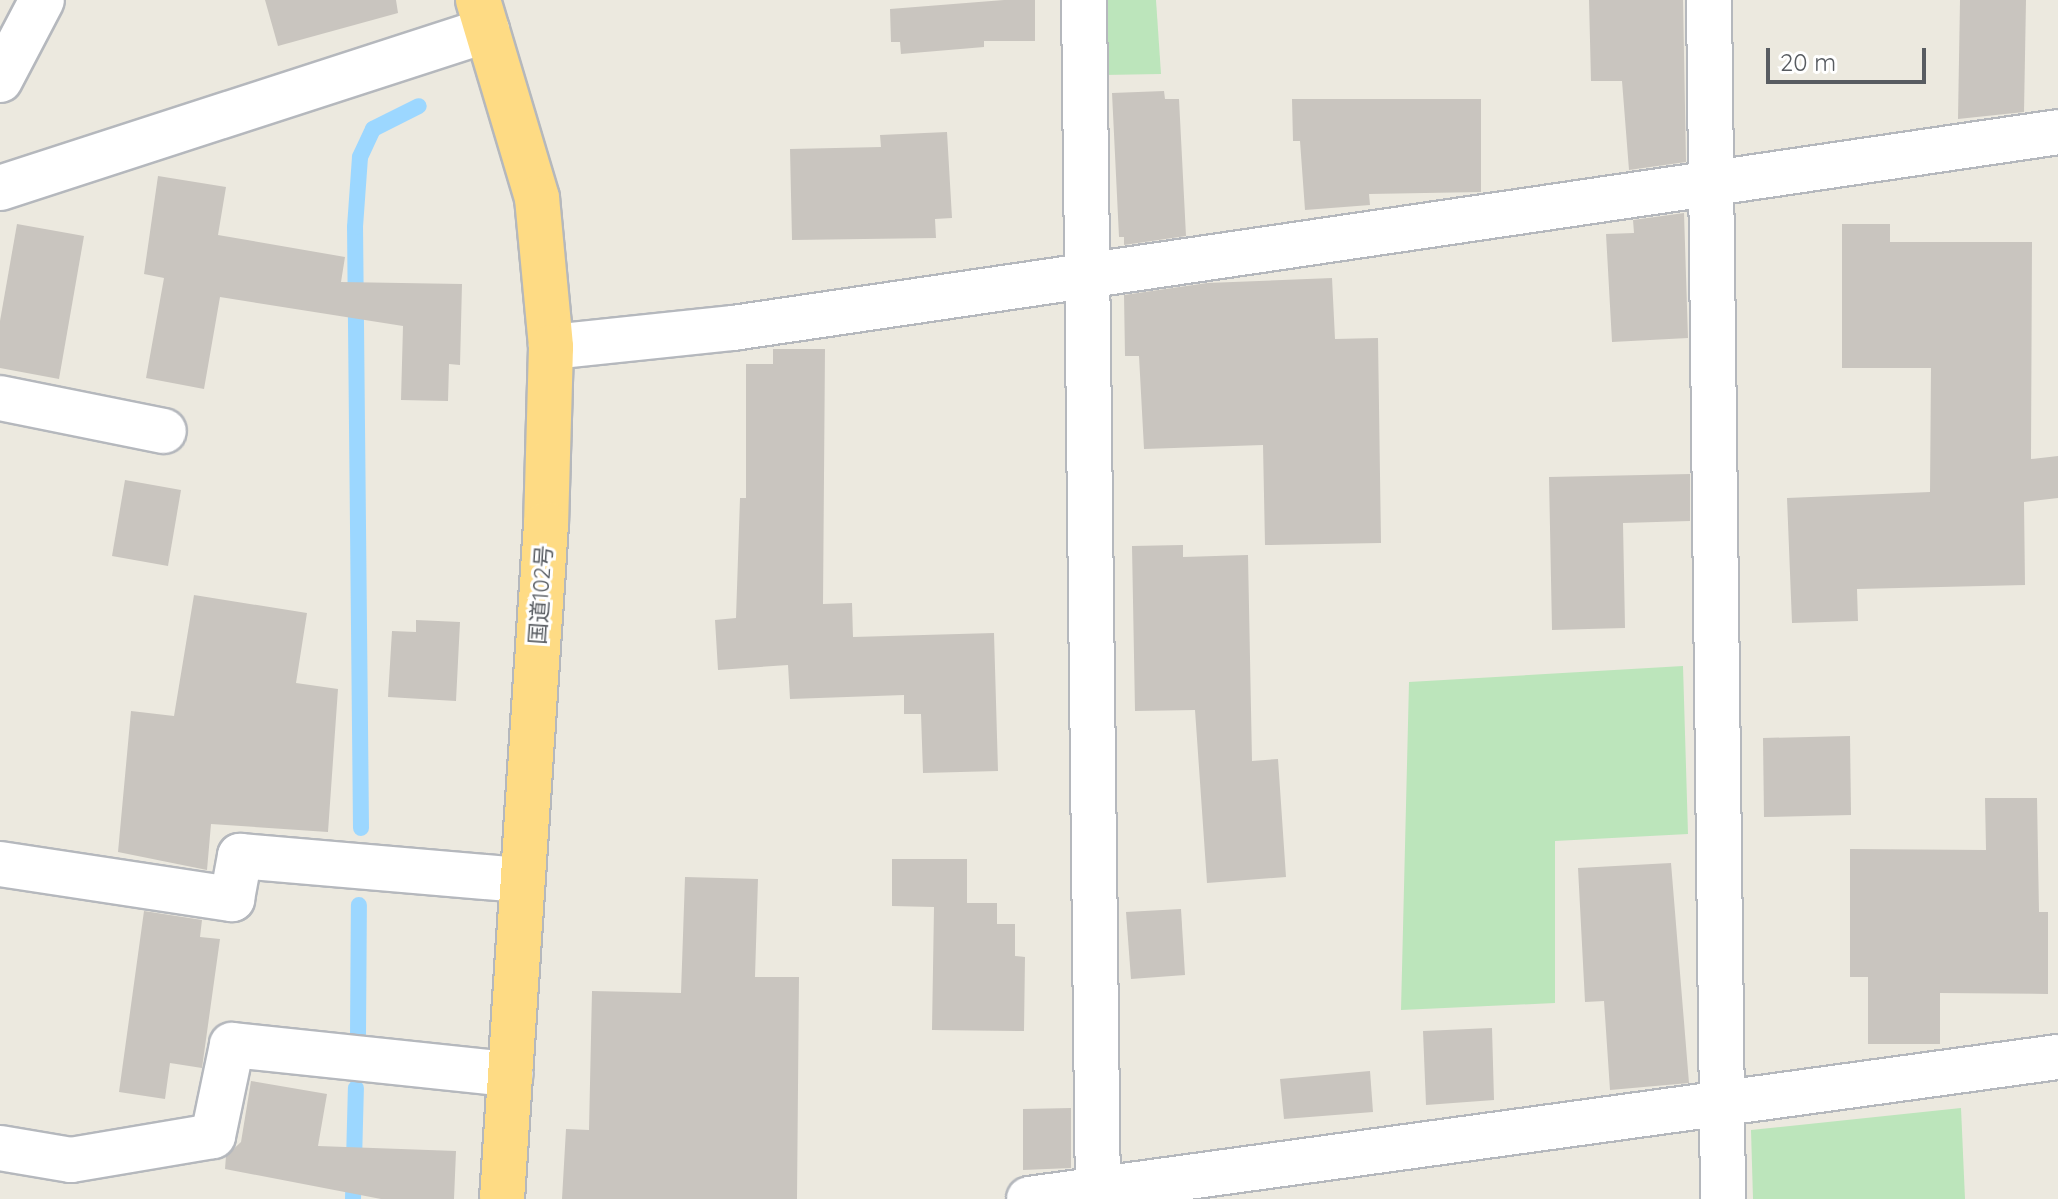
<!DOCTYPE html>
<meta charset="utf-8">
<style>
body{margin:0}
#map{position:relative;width:2058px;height:1199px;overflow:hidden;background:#ece9df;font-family:Quicksand,"Noto Sans JP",sans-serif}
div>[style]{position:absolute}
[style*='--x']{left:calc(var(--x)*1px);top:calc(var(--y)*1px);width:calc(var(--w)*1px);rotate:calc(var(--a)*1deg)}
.green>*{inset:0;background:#bce5bb}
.stream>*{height:16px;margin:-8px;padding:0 8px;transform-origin:8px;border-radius:8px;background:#9cd7ff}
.building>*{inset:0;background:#c9c5bf}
.roads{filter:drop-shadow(2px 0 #b5b8bd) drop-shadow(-2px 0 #b5b8bd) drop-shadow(0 2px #b5b8bd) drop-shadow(0 -2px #b5b8bd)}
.minor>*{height:44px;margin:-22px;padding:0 22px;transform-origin:22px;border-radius:22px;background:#fff}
.highway>*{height:44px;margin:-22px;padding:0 22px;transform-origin:22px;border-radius:22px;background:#fedb84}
span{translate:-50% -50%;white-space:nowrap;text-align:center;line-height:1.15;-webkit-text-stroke:6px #fff;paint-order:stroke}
.street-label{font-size:22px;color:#585c61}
.scale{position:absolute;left:1766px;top:48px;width:160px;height:36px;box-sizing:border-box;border:4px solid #585c61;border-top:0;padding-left:10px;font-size:24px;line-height:28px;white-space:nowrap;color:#585c61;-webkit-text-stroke:6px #fff;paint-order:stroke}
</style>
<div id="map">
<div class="green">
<i style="clip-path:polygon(1103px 0,1156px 0,1161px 74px,1103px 75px)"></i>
<i style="clip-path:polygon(1683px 666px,1688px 834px,1555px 841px,1555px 1003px,1401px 1010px,1409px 682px)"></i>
<i style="clip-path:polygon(1961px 1108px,1965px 1199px,1753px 1199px,1751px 1130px)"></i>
</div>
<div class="stream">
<i style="--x:361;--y:828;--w:601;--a:-90.57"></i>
<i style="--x:355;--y:227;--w:70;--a:-85.9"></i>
<i style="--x:360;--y:157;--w:31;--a:-65"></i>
<i style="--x:373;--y:129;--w:51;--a:-26.6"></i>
<i style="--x:358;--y:1034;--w:129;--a:-89.6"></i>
<i style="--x:353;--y:1199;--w:111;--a:-88.5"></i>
</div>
<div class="building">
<i style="clip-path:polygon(265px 0,396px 0,398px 13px,278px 46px)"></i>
<i style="clip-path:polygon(1004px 0,1035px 0,1035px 41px,984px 41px,984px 47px,901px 54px,900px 42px,891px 42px,890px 9px)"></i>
<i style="clip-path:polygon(1589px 0,1683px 0,1686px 162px,1629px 170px,1622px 81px,1591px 81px)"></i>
<i style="clip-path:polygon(1960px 0,2026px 0,2024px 112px,1958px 119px)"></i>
<i style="clip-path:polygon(1164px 91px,1165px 99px,1179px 99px,1186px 236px,1124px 245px,1124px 237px,1119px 237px,1112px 93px)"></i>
<i style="clip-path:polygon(1292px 99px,1481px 99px,1481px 192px,1369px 194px,1370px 205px,1305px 210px,1300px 141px,1293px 141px)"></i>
<i style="clip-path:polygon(947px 132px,952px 218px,935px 219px,936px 238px,792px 240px,790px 149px,881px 147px,880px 135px)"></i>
<i style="clip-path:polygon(158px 176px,226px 187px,218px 235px,345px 257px,341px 282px,462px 284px,460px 365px,449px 364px,448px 401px,401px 400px,403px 326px,220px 297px,204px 389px,146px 378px,164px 278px,144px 274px)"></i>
<i style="clip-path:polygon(1684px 213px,1688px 338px,1612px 342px,1606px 234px,1634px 233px,1633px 220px)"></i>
<i style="clip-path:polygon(17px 224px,84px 236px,59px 379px,0 368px,0 321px)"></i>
<i style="clip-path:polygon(1842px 224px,1890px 224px,1890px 242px,2032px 242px,2031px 459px,2058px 456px,2058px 498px,2024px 502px,2025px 585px,1857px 589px,1858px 621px,1792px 623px,1787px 498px,1930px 492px,1931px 368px,1842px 368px)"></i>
<i style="clip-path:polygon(1332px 278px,1335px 339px,1378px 338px,1381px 543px,1265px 545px,1263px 445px,1144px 449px,1139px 356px,1125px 356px,1124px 295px,1207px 283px)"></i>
<i style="clip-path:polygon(773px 349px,825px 349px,823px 604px,852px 603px,853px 637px,994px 633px,998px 771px,923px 773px,921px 714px,904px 714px,904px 695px,790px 699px,788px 665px,718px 670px,715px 620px,736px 618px,740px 498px,746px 498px,746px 364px,773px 364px)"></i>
<i style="clip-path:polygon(1690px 474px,1690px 521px,1623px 523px,1625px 628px,1552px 630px,1549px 477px)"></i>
<i style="clip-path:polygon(125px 480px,181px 490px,168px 566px,112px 556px)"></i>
<i style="clip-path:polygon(1183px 545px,1183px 557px,1248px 555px,1252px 761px,1278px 759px,1286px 877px,1207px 883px,1195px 710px,1135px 711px,1132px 546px)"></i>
<i style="clip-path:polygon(194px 595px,307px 613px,296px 683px,338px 689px,328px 832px,211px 824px,207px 870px,118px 852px,131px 711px,174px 716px)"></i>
<i style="clip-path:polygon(416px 620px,460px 622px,456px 701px,388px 697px,392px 631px,416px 632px)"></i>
<i style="clip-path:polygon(1850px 736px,1851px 815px,1764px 817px,1763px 738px)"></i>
<i style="clip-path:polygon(1985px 798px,2037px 798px,2039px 912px,2048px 912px,2048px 994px,1940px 993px,1940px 1044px,1868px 1044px,1868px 977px,1850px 977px,1850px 849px,1986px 850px)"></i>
<i style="clip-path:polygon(892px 859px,967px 859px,967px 903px,997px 903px,997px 924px,1015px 924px,1015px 956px,1025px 957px,1024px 1031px,932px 1030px,934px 907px,892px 906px)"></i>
<i style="clip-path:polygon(1671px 863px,1689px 1083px,1610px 1090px,1604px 1001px,1585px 1002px,1578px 868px)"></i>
<i style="clip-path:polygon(685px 877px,758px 879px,755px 977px,799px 977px,797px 1199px,562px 1199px,566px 1129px,589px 1130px,592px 991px,681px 993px)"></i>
<i style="clip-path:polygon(1181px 909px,1185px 975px,1131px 979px,1126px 912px)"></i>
<i style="clip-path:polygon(144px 911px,202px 920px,200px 937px,220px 939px,202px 1068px,170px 1063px,165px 1099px,119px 1092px)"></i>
<i style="clip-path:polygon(1492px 1028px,1494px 1100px,1426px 1105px,1423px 1031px)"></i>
<i style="clip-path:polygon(1370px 1071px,1373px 1112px,1284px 1119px,1280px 1079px)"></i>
<i style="clip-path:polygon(251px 1081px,327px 1094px,318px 1146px,456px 1151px,454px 1199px,381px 1199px,225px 1169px,226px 1156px,241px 1142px)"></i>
<i style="clip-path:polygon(1071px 1108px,1071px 1168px,1023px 1170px,1023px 1109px)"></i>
</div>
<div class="roads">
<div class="minor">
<i style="--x:1084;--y:0;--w:1199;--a:89.33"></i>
<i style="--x:1709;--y:0;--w:1199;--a:89.33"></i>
<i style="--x:0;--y:80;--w:90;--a:-62.3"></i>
<i style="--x:0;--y:188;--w:512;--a:-17.97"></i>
<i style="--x:551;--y:347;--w:183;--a:-6"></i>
<i style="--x:733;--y:328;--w:1339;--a:-8.41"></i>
<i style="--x:0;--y:398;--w:167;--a:11.4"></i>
<i style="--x:0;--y:864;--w:235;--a:8.6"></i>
<i style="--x:232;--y:899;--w:44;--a:-79.5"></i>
<i style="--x:240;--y:856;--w:283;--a:4.9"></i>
<i style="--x:0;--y:1148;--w:72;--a:9.6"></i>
<i style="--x:71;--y:1160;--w:144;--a:-9.6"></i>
<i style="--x:213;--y:1136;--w:93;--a:-78.2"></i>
<i style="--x:232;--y:1045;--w:280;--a:6"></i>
<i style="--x:1029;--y:1199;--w:1039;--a:-7.86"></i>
</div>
<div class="highway">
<i style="--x:478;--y:0;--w:207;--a:73.4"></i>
<i style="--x:537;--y:198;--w:150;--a:84.6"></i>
<i style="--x:551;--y:347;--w:177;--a:91.6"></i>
<i style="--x:546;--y:524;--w:676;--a:93.73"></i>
</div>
</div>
<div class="street-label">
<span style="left:541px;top:595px;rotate:-86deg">国道102号</span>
</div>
<div class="scale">20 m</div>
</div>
